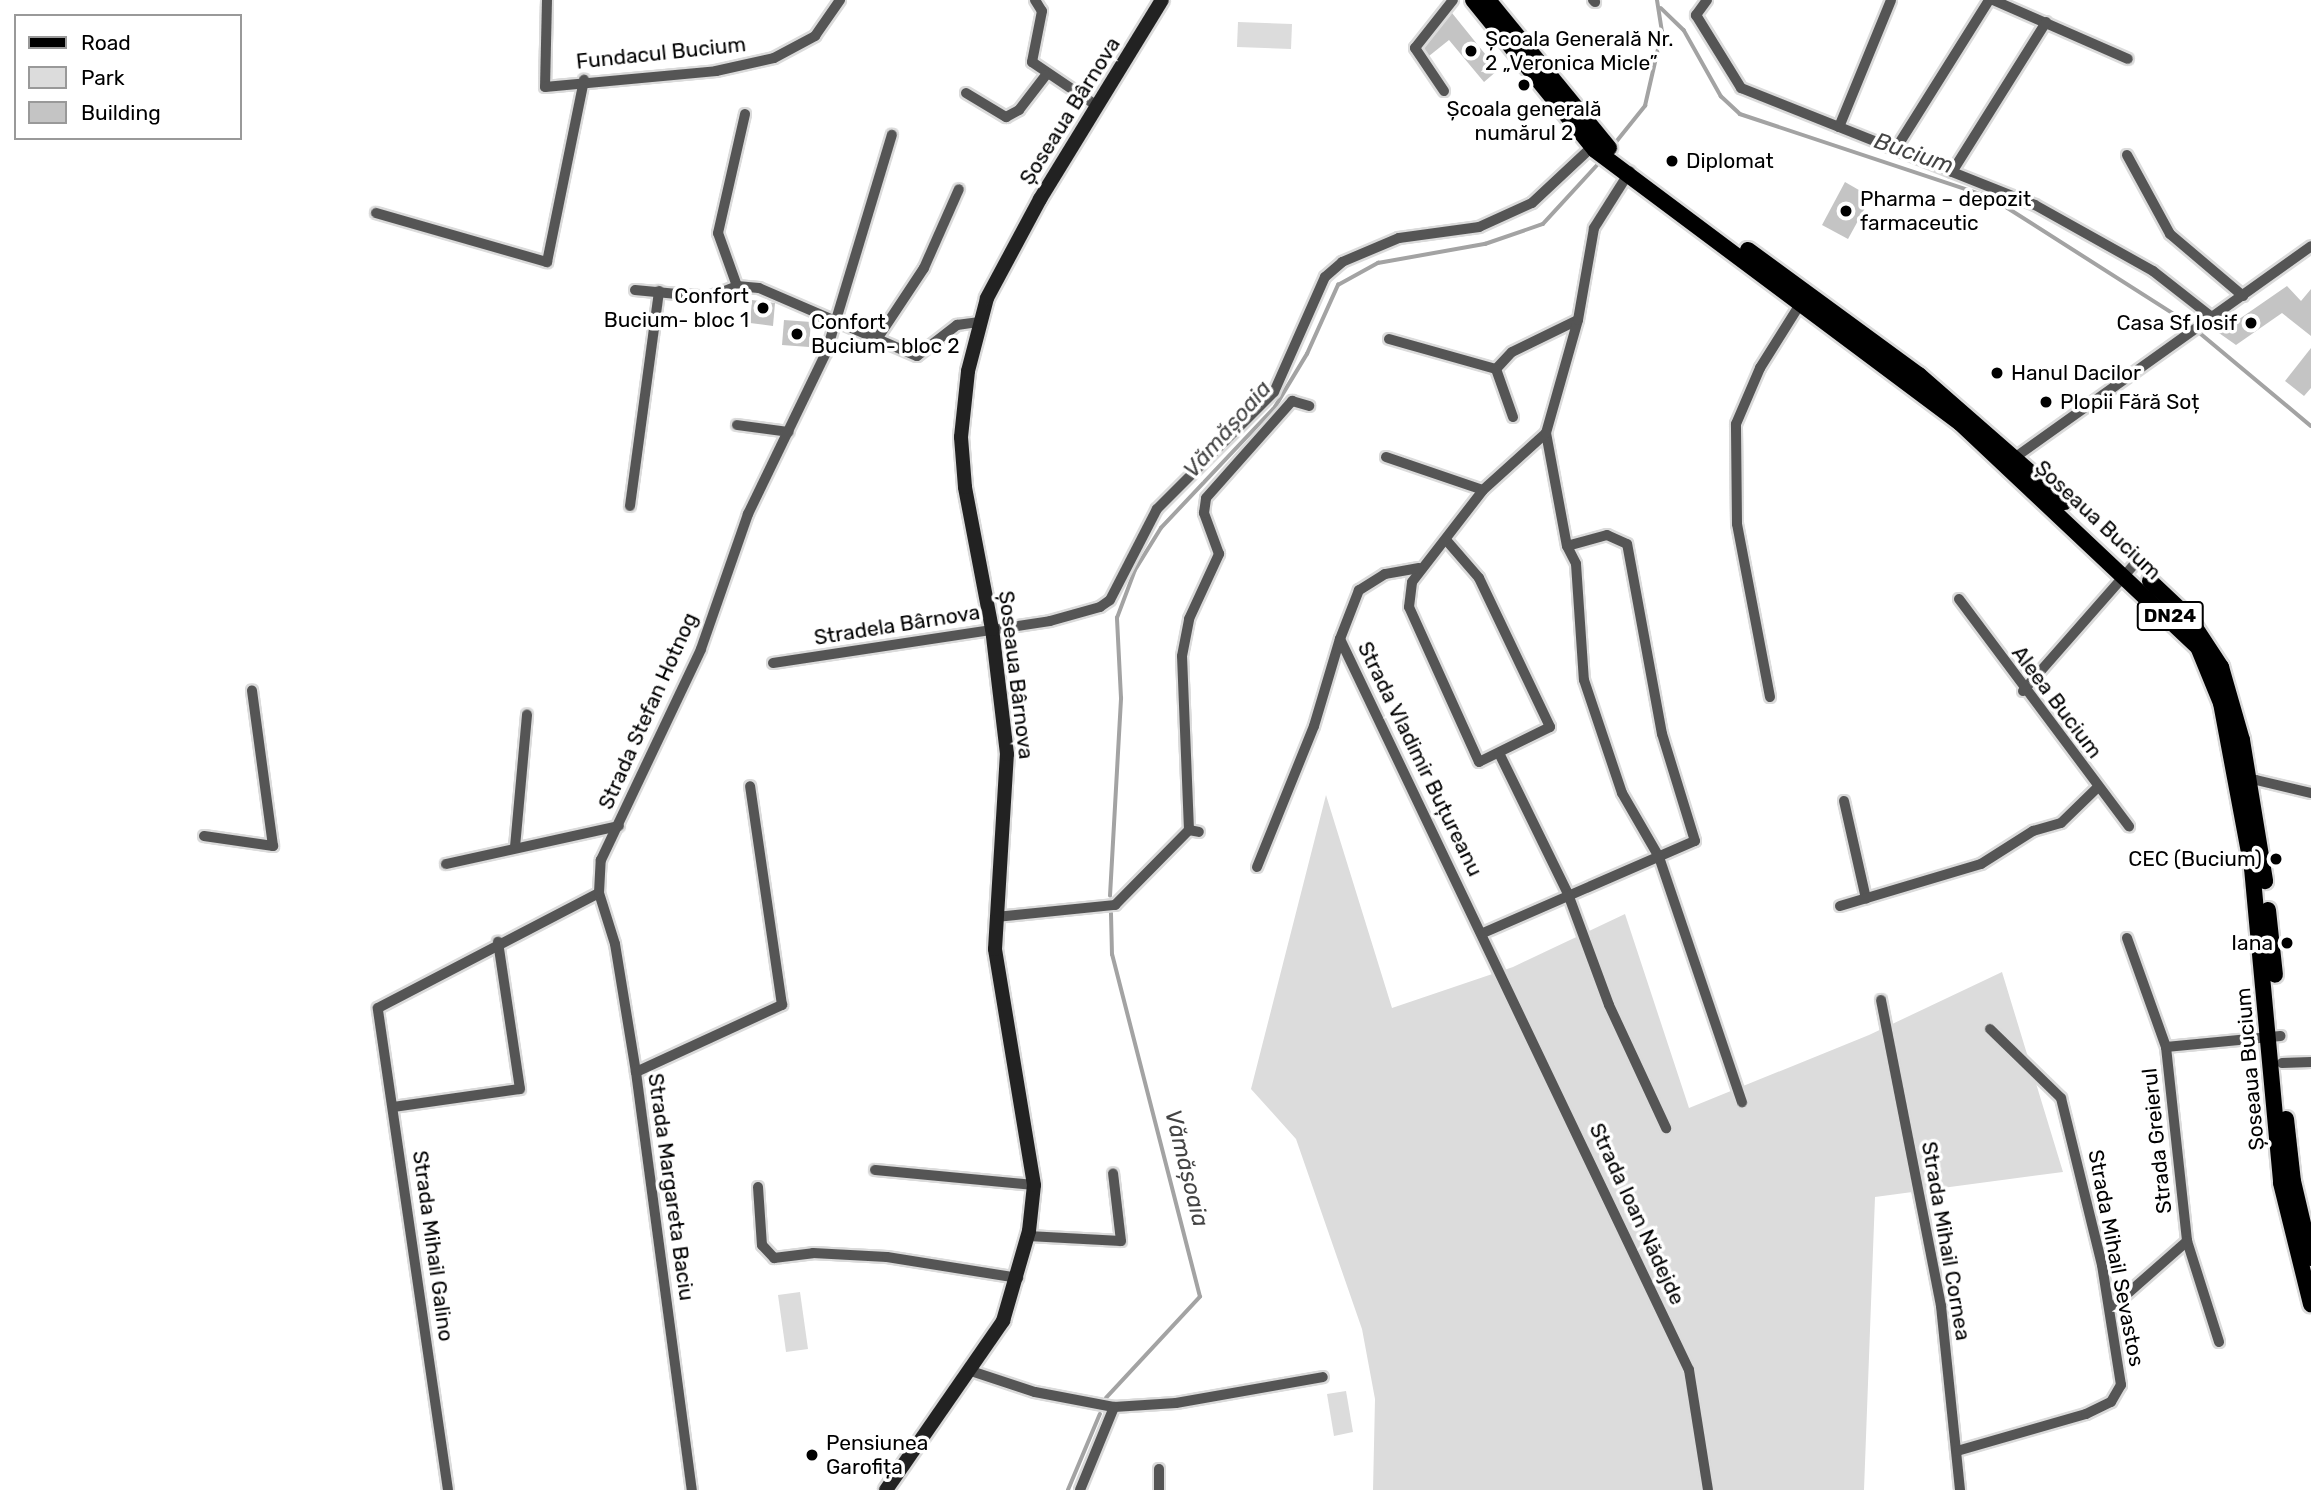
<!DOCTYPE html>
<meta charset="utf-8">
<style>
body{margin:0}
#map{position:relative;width:2311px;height:1490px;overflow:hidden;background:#fff;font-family:Rubik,sans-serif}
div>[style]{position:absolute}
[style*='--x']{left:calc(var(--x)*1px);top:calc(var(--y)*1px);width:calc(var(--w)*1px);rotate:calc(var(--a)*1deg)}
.green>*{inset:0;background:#dcdcdc}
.stream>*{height:3.5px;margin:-1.75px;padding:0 1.75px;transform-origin:1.75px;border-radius:1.75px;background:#a3a3a3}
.building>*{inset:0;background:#c4c4c4}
.roads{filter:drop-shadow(2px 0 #dbdbdb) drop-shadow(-2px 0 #dbdbdb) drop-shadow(0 2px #dbdbdb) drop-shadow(0 -2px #dbdbdb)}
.minor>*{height:10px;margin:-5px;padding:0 5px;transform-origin:5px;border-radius:5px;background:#555}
.secondary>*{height:14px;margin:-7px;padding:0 7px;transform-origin:7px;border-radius:7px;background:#222}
.primary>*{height:16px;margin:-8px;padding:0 8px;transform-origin:8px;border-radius:8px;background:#000}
.dots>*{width:19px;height:19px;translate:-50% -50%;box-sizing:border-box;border:4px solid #fff;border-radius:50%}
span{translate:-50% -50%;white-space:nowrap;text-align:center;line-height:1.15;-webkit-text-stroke:7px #fff;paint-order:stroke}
.shield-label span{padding:2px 5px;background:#fff;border:2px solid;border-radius:5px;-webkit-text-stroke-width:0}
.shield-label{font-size:19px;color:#000;font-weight:700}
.poi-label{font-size:21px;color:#000}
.left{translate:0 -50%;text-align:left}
.right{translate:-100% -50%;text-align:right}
.street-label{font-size:21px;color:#000}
.water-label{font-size:23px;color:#444;font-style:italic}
.legend{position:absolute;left:14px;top:14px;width:228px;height:126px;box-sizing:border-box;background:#fff;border:2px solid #999;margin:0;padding:9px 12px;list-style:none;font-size:21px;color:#000}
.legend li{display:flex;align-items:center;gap:14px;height:35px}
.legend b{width:35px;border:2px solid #999}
</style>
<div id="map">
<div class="green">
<i style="clip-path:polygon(1238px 22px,1292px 24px,1291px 49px,1237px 47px)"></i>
<i style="clip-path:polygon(1326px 795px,1392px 1008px,1513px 967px,1625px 914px,1689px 1108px,1869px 1035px,2002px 972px,2063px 1172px,1875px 1197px,1864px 1490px,1373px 1490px,1375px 1399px,1362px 1329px,1296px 1139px,1251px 1089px)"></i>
<i style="clip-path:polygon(800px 1292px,808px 1349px,786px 1352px,778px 1295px)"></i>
<i style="clip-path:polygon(1346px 1391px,1353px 1432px,1334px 1436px,1327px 1394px)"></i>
</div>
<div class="stream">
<i style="--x:1661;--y:8;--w:32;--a:44"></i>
<i style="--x:1684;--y:30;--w:76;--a:60.7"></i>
<i style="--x:1721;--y:96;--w:26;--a:43"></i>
<i style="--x:1740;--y:114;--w:266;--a:18.4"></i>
<i style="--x:1992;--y:198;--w:232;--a:32.5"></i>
<i style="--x:2188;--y:323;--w:160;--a:39.9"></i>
<i style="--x:1612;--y:147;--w:53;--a:-51.2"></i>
<i style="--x:1645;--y:106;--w:76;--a:-77.1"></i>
<i style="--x:1662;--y:32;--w:32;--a:-99"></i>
<i style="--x:1110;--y:896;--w:198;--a:-86.8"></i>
<i style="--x:1121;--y:698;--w:80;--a:-92.9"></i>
<i style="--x:1117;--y:618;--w:51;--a:-69.4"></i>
<i style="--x:1135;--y:570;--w:49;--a:-58.2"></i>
<i style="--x:1161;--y:528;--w:166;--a:-46.7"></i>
<i style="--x:1275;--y:407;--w:62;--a:-58.9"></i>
<i style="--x:1307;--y:354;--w:76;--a:-65.8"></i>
<i style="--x:1338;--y:285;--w:46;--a:-28.8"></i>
<i style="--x:1378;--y:263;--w:109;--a:-10.1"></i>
<i style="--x:1485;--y:244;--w:61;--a:-19"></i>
<i style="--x:1543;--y:224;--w:86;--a:-47.4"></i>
<i style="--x:1106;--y:1398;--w:138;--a:-47.1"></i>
<i style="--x:1200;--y:1297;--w:353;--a:-104.4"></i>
<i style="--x:1112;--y:955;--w:41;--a:-91.4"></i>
<i style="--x:1068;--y:1490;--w:82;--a:-67.2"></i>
</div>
<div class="building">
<i style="clip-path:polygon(1452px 13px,1498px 70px,1484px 82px,1449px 40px,1429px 56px,1424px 48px)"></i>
<i style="clip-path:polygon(1845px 182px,1871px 197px,1848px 239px,1822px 225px)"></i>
<i style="clip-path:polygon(2287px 286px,2301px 301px,2311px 289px,2311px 336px,2282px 313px,2236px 345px,2219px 333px)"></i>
<i style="clip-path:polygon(752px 300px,775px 303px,773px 326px,750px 323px)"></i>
<i style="clip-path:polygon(784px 320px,811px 322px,809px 347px,782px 345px)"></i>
<i style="clip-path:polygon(2311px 348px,2311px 388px,2304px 396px,2285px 381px)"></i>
</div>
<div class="roads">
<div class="minor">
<i style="--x:547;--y:0;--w:87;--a:91.3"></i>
<i style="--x:545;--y:87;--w:172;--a:-5.3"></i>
<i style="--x:716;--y:71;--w:59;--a:-12.6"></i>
<i style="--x:774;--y:58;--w:47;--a:-28.2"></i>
<i style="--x:815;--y:36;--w:44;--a:-55.2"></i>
<i style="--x:1035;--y:0;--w:13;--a:58"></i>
<i style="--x:1042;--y:11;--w:52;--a:101.1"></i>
<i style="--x:1032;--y:62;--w:78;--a:34.1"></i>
<i style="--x:1593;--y:0;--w:3;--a:45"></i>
<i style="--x:1707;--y:0;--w:19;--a:126"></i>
<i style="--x:1696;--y:15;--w:86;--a:58.3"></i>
<i style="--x:1741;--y:88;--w:316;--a:21.7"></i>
<i style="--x:2035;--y:205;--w:135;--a:29.2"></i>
<i style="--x:2153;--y:271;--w:76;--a:38.1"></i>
<i style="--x:1993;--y:0;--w:147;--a:23.6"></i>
<i style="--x:1444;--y:91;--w:52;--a:-124"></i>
<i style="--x:1415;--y:48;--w:61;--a:-51.6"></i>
<i style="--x:966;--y:93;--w:47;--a:31"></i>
<i style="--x:1006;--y:117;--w:15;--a:-28"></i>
<i style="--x:1019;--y:110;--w:44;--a:-52.4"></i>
<i style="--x:1839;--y:127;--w:137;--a:-67.7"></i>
<i style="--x:1895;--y:150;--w:177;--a:-57.9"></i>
<i style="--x:2127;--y:155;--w:90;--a:61.4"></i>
<i style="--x:2170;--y:234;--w:96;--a:40.3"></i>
<i style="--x:1952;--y:172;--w:177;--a:-57.9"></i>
<i style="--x:376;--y:213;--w:178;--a:16"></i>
<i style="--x:547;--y:262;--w:186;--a:-78.5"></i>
<i style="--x:737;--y:286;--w:56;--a:-109.7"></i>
<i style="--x:718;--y:233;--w:122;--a:-77.2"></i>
<i style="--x:635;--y:290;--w:74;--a:5.4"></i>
<i style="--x:709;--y:297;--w:30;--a:-21"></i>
<i style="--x:737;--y:286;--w:22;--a:5"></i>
<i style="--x:759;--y:288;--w:172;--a:23.3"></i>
<i style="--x:917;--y:356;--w:51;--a:-37.8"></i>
<i style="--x:957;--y:325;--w:21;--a:-8"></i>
<i style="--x:877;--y:339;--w:85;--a:-56.5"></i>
<i style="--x:924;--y:268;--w:86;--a:-66.1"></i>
<i style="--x:1389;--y:339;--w:111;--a:15.7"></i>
<i style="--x:1496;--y:369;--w:23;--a:-47"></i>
<i style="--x:1512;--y:352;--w:73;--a:-25.9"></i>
<i style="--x:1496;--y:369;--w:51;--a:70.5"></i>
<i style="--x:737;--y:425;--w:52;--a:7.7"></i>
<i style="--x:1546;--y:433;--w:115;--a:79.5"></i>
<i style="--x:1567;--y:546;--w:20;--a:63"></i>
<i style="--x:1576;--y:564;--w:116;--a:86.1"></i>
<i style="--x:1584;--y:680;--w:119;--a:71.4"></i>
<i style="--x:1622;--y:793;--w:74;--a:60"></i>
<i style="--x:1659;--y:857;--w:259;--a:71.3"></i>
<i style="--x:1386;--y:457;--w:102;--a:18.8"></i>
<i style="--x:2010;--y:461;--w:370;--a:-35.5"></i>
<i style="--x:630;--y:506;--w:217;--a:-82.3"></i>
<i style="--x:1447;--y:541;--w:49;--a:49.1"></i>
<i style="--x:1479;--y:578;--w:165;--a:64.5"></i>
<i style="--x:1550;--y:727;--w:79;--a:153.8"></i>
<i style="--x:1479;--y:762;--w:170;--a:-114.3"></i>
<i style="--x:1409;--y:607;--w:25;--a:-83"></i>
<i style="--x:1412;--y:582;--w:116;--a:-52.3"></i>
<i style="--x:1483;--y:490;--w:85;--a:-42.1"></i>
<i style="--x:1546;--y:433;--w:117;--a:-74.2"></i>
<i style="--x:1578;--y:320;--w:93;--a:-80.1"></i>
<i style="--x:1594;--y:228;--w:67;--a:-57.7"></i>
<i style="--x:1419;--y:568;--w:35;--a:170"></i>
<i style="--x:1385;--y:574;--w:31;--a:148"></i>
<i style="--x:1359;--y:590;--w:53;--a:111.2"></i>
<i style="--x:1340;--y:639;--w:810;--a:64.48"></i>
<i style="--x:1689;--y:1370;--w:121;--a:81"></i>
<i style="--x:1959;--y:599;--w:284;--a:53.2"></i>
<i style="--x:773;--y:663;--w:280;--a:-8.6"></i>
<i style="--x:1050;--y:621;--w:52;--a:-15.6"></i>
<i style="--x:1100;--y:607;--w:12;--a:-35"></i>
<i style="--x:1110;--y:600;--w:102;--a:-62.7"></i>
<i style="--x:1157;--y:509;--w:165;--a:-45"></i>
<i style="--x:1274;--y:392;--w:126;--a:-66.1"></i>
<i style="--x:1325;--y:277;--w:23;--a:-41"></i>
<i style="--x:1342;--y:262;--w:62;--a:-22.8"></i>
<i style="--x:1399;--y:238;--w:81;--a:-7.8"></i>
<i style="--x:1479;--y:227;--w:58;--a:-24.4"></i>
<i style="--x:1532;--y:203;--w:86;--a:-43.1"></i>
<i style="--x:2023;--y:691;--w:167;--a:-48.7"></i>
<i style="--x:1770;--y:697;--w:176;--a:-100.8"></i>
<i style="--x:1737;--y:524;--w:100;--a:-90.6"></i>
<i style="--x:1736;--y:424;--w:61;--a:-66.8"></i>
<i style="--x:1760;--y:368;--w:79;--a:-57.9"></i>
<i style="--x:1499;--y:753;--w:157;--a:63.9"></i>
<i style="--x:1568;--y:894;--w:118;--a:69.7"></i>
<i style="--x:1609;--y:1005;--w:136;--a:65.1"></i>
<i style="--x:2243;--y:782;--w:13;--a:-9"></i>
<i style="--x:2256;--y:780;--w:57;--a:13.3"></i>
<i style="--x:1844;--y:801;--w:100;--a:77.3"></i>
<i style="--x:1189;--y:830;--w:174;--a:-92.3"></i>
<i style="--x:1182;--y:656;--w:38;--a:-79"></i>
<i style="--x:1189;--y:619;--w:72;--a:-65.2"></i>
<i style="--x:1219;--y:554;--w:44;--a:-110.1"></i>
<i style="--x:1204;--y:513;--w:15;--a:-82"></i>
<i style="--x:1206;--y:498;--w:130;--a:-48.4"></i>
<i style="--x:1292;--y:401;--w:18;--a:16"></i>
<i style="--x:204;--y:836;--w:70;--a:8.2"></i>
<i style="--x:273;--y:846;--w:157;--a:-97.7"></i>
<i style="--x:515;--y:847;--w:133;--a:-84.8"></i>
<i style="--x:446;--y:864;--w:177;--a:-12.4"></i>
<i style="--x:1257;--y:867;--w:152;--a:-68"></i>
<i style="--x:1314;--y:726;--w:91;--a:-73.4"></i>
<i style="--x:599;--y:893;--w:53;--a:72.6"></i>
<i style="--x:615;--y:944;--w:130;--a:80.7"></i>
<i style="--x:636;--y:1072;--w:422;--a:82.4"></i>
<i style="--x:1840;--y:906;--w:147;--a:-16.6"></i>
<i style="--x:1981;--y:864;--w:62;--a:-32.4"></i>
<i style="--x:2033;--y:831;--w:29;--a:-16"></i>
<i style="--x:2061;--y:823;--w:50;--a:-44.2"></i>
<i style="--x:996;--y:917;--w:120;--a:-5.8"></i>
<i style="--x:1115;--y:905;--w:105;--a:-45.4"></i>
<i style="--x:1189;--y:830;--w:10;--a:11"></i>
<i style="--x:1483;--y:933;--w:231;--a:-23.5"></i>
<i style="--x:1695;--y:841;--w:112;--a:-107.1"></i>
<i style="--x:1662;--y:734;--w:193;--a:-100.4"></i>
<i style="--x:1627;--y:544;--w:22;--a:-156"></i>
<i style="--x:1607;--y:535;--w:41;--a:164.6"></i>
<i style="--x:2127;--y:938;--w:116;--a:70.3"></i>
<i style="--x:2166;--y:1047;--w:195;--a:83.8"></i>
<i style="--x:2187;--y:1241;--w:106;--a:72.4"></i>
<i style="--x:1881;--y:1000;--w:312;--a:78.9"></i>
<i style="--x:1941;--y:1306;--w:185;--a:84.1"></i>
<i style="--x:2166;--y:1047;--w:115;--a:-5.5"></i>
<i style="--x:2282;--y:1063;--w:29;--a:-2"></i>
<i style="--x:636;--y:1072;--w:161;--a:-24.7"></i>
<i style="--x:782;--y:1005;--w:221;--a:-98.3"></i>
<i style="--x:393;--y:1107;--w:128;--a:-8.1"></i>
<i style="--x:520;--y:1089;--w:149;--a:-98.5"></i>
<i style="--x:875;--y:1170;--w:160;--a:5.4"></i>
<i style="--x:758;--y:1187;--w:58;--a:86.1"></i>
<i style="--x:762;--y:1245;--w:18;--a:47"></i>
<i style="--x:774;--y:1258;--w:39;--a:-7"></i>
<i style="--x:813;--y:1253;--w:74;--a:3.1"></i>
<i style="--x:887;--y:1257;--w:133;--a:9.1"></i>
<i style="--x:1028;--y:1236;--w:93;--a:3.1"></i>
<i style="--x:1121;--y:1241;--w:68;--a:-96.7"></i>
<i style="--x:2110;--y:1309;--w:103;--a:-41.4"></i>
<i style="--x:971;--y:1371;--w:67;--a:18.2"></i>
<i style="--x:1035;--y:1392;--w:80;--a:10.8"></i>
<i style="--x:1114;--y:1407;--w:62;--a:-3.7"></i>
<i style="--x:1176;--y:1403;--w:149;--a:-10"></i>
<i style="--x:1957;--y:1451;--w:134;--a:-16"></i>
<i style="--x:2086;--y:1414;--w:28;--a:-26"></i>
<i style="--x:2111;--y:1402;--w:20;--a:-60"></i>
<i style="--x:2121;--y:1385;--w:121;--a:-99"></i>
<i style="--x:2102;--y:1265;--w:172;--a:-103.8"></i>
<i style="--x:2061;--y:1098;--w:99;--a:-135.8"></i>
<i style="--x:1159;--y:1469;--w:21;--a:90"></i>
<i style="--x:448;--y:1490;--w:487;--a:-98.3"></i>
<i style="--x:378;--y:1008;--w:249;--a:-27.5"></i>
<i style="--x:599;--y:893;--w:33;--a:-87"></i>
<i style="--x:601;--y:860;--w:233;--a:-64.6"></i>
<i style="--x:701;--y:649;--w:143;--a:-70.8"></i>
<i style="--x:748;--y:514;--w:179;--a:-64.2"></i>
<i style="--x:826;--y:353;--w:228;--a:-73.2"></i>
<i style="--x:1080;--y:1490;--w:90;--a:-67.7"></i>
</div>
<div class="secondary">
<i style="--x:886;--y:1490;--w:206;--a:-55.3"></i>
<i style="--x:1003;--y:1321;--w:94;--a:-73.9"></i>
<i style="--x:1029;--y:1231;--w:46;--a:-83.8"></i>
<i style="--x:1034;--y:1185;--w:239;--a:-99.4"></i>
<i style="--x:995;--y:949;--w:195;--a:-86.5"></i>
<i style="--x:1007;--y:754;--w:126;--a:-96.8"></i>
<i style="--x:992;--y:629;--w:145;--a:-100.8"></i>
<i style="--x:965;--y:487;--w:50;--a:-94.6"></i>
<i style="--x:961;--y:437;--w:66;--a:-83.9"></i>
<i style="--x:968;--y:371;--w:75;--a:-75.4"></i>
<i style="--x:987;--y:298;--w:112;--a:-61.8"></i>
<i style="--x:1040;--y:199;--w:233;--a:-58.5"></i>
</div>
<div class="primary">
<i style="--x:1473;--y:0;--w:193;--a:50.9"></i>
<i style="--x:1595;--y:150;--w:456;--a:36.8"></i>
<i style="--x:1960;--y:423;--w:327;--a:43.3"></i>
<i style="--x:2198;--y:647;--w:61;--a:67.7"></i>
<i style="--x:2221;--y:703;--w:168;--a:79.4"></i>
<i style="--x:2252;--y:868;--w:316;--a:84.7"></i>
<i style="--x:2281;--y:1183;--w:125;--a:76.1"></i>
<i style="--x:1488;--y:0;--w:191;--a:50.7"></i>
<i style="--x:1748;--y:250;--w:212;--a:36.2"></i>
<i style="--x:1919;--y:375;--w:193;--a:41.2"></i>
<i style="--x:2150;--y:581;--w:54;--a:43.5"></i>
<i style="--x:2189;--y:618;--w:59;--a:56.9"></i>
<i style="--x:2221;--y:667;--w:76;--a:74"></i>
<i style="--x:2242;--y:740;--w:143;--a:80.7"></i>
<i style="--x:2268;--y:910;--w:65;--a:83.9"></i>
<i style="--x:2286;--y:1119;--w:62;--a:83.6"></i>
<i style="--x:2293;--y:1181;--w:79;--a:76.8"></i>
</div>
</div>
<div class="dots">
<i style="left:1471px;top:51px;background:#000"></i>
<i style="left:1524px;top:85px;background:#000"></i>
<i style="left:1672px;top:161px;background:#000"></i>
<i style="left:1846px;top:211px;background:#000"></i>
<i style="left:763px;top:308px;background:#000"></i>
<i style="left:2251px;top:323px;background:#000"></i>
<i style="left:797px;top:334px;background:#000"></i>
<i style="left:1997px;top:373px;background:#000"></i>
<i style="left:2046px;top:402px;background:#000"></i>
<i style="left:2276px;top:859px;background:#000"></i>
<i style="left:2287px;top:943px;background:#000"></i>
<i style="left:812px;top:1455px;background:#000"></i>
</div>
<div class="shield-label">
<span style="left:2170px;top:616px">DN24</span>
</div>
<div class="poi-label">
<span class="left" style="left:1485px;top:51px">Școala Generală Nr.<br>2 „Veronica Micle”</span>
<span style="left:1524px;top:121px">Școala generală<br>numărul 2</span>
<span class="left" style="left:1686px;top:161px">Diplomat</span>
<span class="left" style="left:1860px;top:211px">Pharma – depozit<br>farmaceutic</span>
<span class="right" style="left:749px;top:308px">Confort<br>Bucium- bloc 1</span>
<span class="left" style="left:811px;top:334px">Confort<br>Bucium- bloc 2</span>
<span class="right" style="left:2237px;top:323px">Casa Sf Iosif</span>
<span class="left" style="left:2011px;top:373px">Hanul Dacilor</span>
<span class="left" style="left:2060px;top:402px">Plopii Fără Soț</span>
<span class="right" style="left:2262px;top:859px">CEC (Bucium)</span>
<span class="right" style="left:2273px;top:943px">Iana</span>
<span class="left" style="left:826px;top:1455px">Pensiunea<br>Garofița</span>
</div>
<div class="street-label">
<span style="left:661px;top:53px;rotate:-6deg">Fundacul Bucium</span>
<span style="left:1070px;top:111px;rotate:-58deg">Șoseaua Bârnova</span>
<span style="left:2098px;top:520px;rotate:43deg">Șoseaua Bucium</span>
<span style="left:897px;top:625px;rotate:-9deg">Stradela Bârnova</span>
<span style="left:1016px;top:675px;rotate:83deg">Șoseaua Bârnova</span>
<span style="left:2057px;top:702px;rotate:53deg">Aleea Bucium</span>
<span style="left:648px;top:711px;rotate:-66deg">Strada Stefan Hotnog</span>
<span style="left:1420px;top:759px;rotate:64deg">Strada Vladimir Buțureanu</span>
<span style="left:2250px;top:1069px;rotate:-95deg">Șoseaua Bucium</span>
<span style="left:2157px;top:1141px;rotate:-96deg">Strada Greierul</span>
<span style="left:671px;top:1187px;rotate:82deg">Strada Margareta Baciu</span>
<span style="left:1637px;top:1214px;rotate:65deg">Strada Ioan Nădejde</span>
<span style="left:1946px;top:1241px;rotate:80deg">Strada Mihail Cornea</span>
<span style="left:433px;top:1246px;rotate:82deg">Strada Mihail Galino</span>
<span style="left:2116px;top:1258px;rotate:79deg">Strada Mihail Sevastos</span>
</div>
<div class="water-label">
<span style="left:1914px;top:153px;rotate:19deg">Bucium</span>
<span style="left:1227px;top:429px;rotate:-49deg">Vămășoaia</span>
<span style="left:1187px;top:1168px;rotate:76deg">Vămășoaia</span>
</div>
<ul class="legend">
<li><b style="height:9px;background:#000"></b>Road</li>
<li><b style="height:19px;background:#dcdcdc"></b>Park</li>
<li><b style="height:19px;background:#c4c4c4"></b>Building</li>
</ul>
</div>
